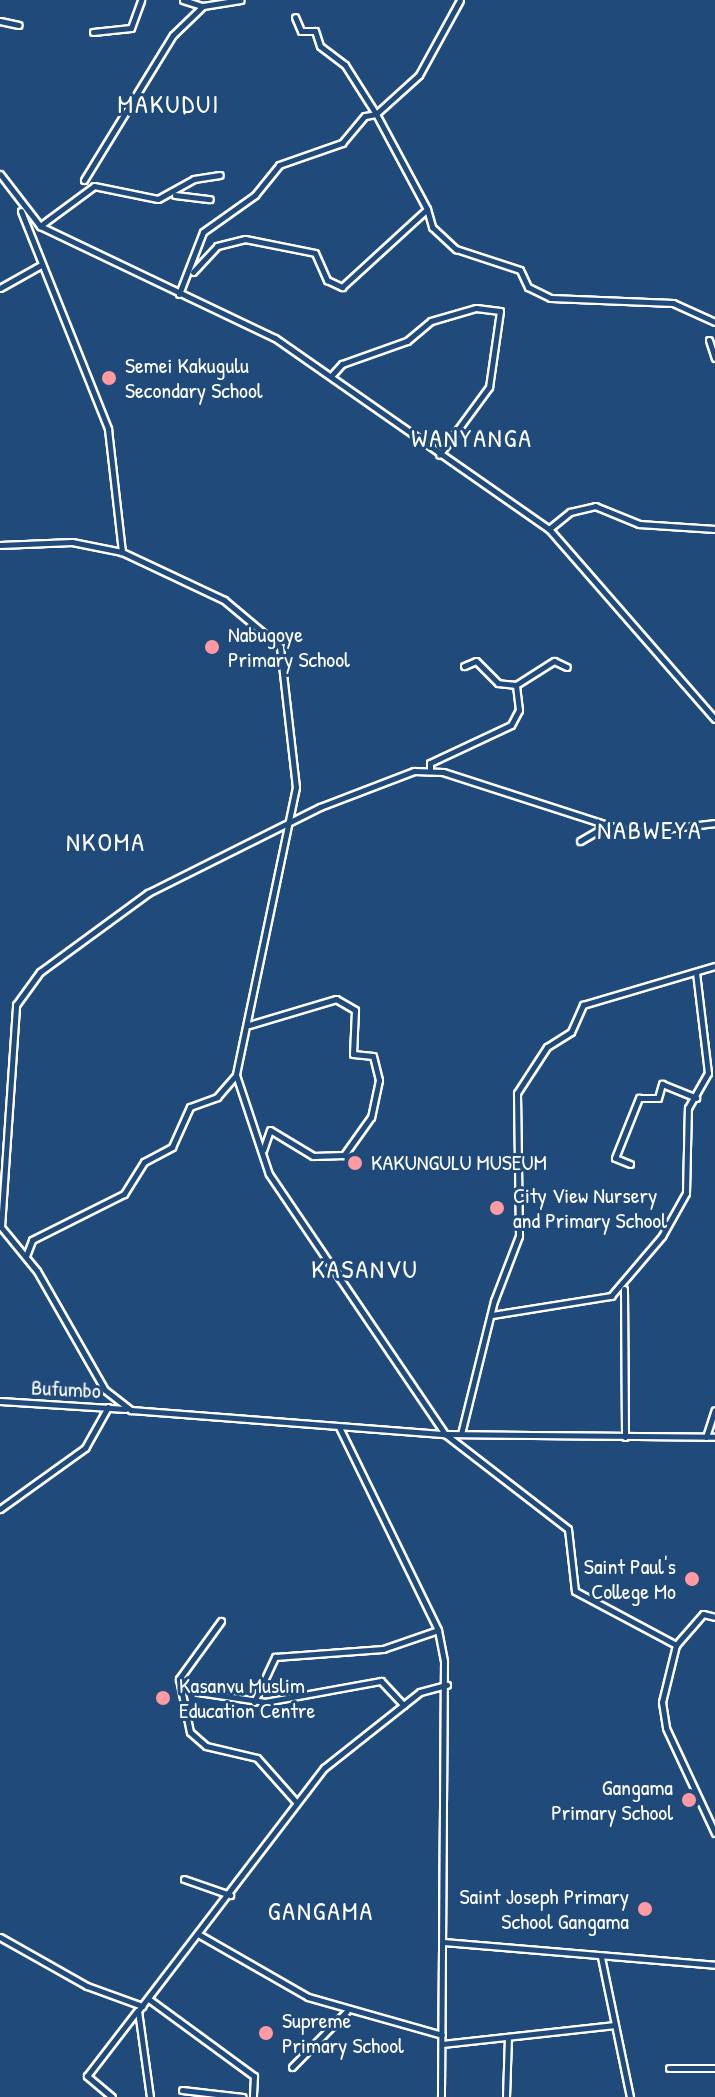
<!DOCTYPE html>
<style>
body{margin:0}
#map{position:relative;width:715px;height:2097px;overflow:hidden;background:#1f4a7a;font-family:"Patrick Hand",sans-serif}
div>[style]{position:absolute}
[style*='--x']{left:calc(var(--x)*1px);top:calc(var(--y)*1px);width:calc(var(--w)*1px);rotate:calc(var(--a)*1deg)}
.roads{filter:drop-shadow(2px 0 #fff) drop-shadow(-2px 0 #fff) drop-shadow(0 2px #fff) drop-shadow(0 -2px #fff)}
.minor>*{height:5px;margin:-2.5px;padding:0 2.5px;transform-origin:2.5px;border-radius:2.5px;background:#1f4a7a}
.dots>*{width:22px;height:22px;translate:-50% -50%;box-sizing:border-box;border:4px solid #1f4a7a;border-radius:50%}
span{translate:-50% -50%;white-space:nowrap;text-align:center;line-height:1.15;-webkit-text-stroke:6px #1f4a7a;paint-order:stroke}
.poi-label{font-size:22px;color:#fff}
.left{translate:0 -50%;text-align:left}
.right{translate:-100% -50%;text-align:right}
.street-label{font-size:22px;color:#fff}
.quarter-label{font-size:26px;color:#fff;letter-spacing:2px}
</style>
<div id="map">
<div class="roads">
<div class="minor">
<i style="--x:183;--y:0;--w:20;--a:18"></i>
<i style="--x:0;--y:21;--w:19;--a:12"></i>
<i style="--x:93;--y:32;--w:38;--a:-6"></i>
<i style="--x:131;--y:28;--w:30;--a:-70"></i>
<i style="--x:0;--y:174;--w:66;--a:52.4"></i>
<i style="--x:40;--y:226;--w:260;--a:25.5"></i>
<i style="--x:275;--y:338;--w:334;--a:34.9"></i>
<i style="--x:549;--y:529;--w:252;--a:48.9"></i>
<i style="--x:84;--y:180;--w:170;--a:-58.5"></i>
<i style="--x:173;--y:35;--w:42;--a:-44"></i>
<i style="--x:203;--y:6;--w:38;--a:-9"></i>
<i style="--x:175;--y:195;--w:35;--a:7"></i>
<i style="--x:427;--y:209;--w:19;--a:74"></i>
<i style="--x:432;--y:227;--w:33;--a:43"></i>
<i style="--x:456;--y:249;--w:67;--a:18.2"></i>
<i style="--x:520;--y:270;--w:19;--a:65"></i>
<i style="--x:528;--y:287;--w:25;--a:26"></i>
<i style="--x:551;--y:298;--w:122;--a:2.3"></i>
<i style="--x:673;--y:303;--w:46;--a:24.3"></i>
<i style="--x:21;--y:211;--w:235;--a:68.2"></i>
<i style="--x:108;--y:429;--w:124;--a:83.5"></i>
<i style="--x:40;--y:226;--w:67;--a:-36.5"></i>
<i style="--x:94;--y:186;--w:65;--a:11.5"></i>
<i style="--x:158;--y:199;--w:41;--a:-29.1"></i>
<i style="--x:194;--y:179;--w:26;--a:-9"></i>
<i style="--x:193;--y:272;--w:35;--a:-47"></i>
<i style="--x:217;--y:246;--w:29;--a:-14"></i>
<i style="--x:245;--y:239;--w:71;--a:11.3"></i>
<i style="--x:315;--y:253;--w:30;--a:66"></i>
<i style="--x:327;--y:280;--w:17;--a:25"></i>
<i style="--x:342;--y:287;--w:115;--a:-42.5"></i>
<i style="--x:427;--y:209;--w:108;--a:-118.2"></i>
<i style="--x:376;--y:114;--w:58;--a:-42.2"></i>
<i style="--x:419;--y:75;--w:85;--a:-61.3"></i>
<i style="--x:0;--y:288;--w:47;--a:-29.3"></i>
<i style="--x:179;--y:294;--w:66;--a:-68.8"></i>
<i style="--x:203;--y:232;--w:64;--a:-35.4"></i>
<i style="--x:255;--y:195;--w:38;--a:-51"></i>
<i style="--x:279;--y:165;--w:67;--a:-19.2"></i>
<i style="--x:342;--y:143;--w:35;--a:-50"></i>
<i style="--x:365;--y:116;--w:11;--a:-10"></i>
<i style="--x:376;--y:114;--w:58;--a:-122.3"></i>
<i style="--x:345;--y:65;--w:31;--a:-143"></i>
<i style="--x:320;--y:46;--w:16;--a:-108"></i>
<i style="--x:315;--y:31;--w:14;--a:180"></i>
<i style="--x:301;--y:31;--w:15;--a:-113"></i>
<i style="--x:709;--y:340;--w:19;--a:72"></i>
<i style="--x:332;--y:375;--w:15;--a:-48"></i>
<i style="--x:342;--y:364;--w:69;--a:-19.5"></i>
<i style="--x:407;--y:341;--w:31;--a:-40"></i>
<i style="--x:431;--y:321;--w:47;--a:-16.1"></i>
<i style="--x:476;--y:308;--w:24;--a:7"></i>
<i style="--x:500;--y:311;--w:77;--a:98.2"></i>
<i style="--x:489;--y:387;--w:84;--a:126.3"></i>
<i style="--x:549;--y:529;--w:27;--a:-39"></i>
<i style="--x:570;--y:512;--w:26;--a:-13"></i>
<i style="--x:595;--y:506;--w:48;--a:22.2"></i>
<i style="--x:639;--y:524;--w:76;--a:3.8"></i>
<i style="--x:0;--y:545;--w:72;--a:-2.4"></i>
<i style="--x:72;--y:542;--w:51;--a:11.3"></i>
<i style="--x:122;--y:552;--w:113;--a:25.2"></i>
<i style="--x:224;--y:600;--w:73;--a:40"></i>
<i style="--x:280;--y:647;--w:141;--a:83.5"></i>
<i style="--x:296;--y:787;--w:294;--a:101.8"></i>
<i style="--x:236;--y:1075;--w:104;--a:71.6"></i>
<i style="--x:269;--y:1174;--w:314;--a:55.9"></i>
<i style="--x:445;--y:1434;--w:155;--a:37.7"></i>
<i style="--x:568;--y:1529;--w:62;--a:83.6"></i>
<i style="--x:575;--y:1591;--w:115;--a:28.1"></i>
<i style="--x:676;--y:1645;--w:41;--a:-48.9"></i>
<i style="--x:703;--y:1614;--w:12;--a:14"></i>
<i style="--x:516;--y:685;--w:45;--a:-32.3"></i>
<i style="--x:554;--y:661;--w:14;--a:25"></i>
<i style="--x:430;--y:770;--w:7;--a:-90"></i>
<i style="--x:430;--y:763;--w:89;--a:-25.1"></i>
<i style="--x:511;--y:725;--w:17;--a:-62"></i>
<i style="--x:519;--y:710;--w:25;--a:-97"></i>
<i style="--x:516;--y:685;--w:18;--a:-174"></i>
<i style="--x:498;--y:683;--w:31;--a:-135"></i>
<i style="--x:476;--y:661;--w:13;--a:157"></i>
<i style="--x:580;--y:841;--w:32;--a:-30"></i>
<i style="--x:249;--y:1025;--w:91;--a:-16.6"></i>
<i style="--x:336;--y:999;--w:22;--a:30"></i>
<i style="--x:355;--y:1010;--w:44;--a:92.6"></i>
<i style="--x:353;--y:1054;--w:20;--a:6"></i>
<i style="--x:373;--y:1056;--w:25;--a:76"></i>
<i style="--x:379;--y:1080;--w:38;--a:102"></i>
<i style="--x:371;--y:1117;--w:47;--a:125.4"></i>
<i style="--x:344;--y:1155;--w:31;--a:178"></i>
<i style="--x:313;--y:1156;--w:50;--a:-148.8"></i>
<i style="--x:270;--y:1130;--w:21;--a:109"></i>
<i style="--x:630;--y:1164;--w:16;--a:-158"></i>
<i style="--x:615;--y:1158;--w:65;--a:-68.2"></i>
<i style="--x:639;--y:1098;--w:19;--a:0"></i>
<i style="--x:658;--y:1098;--w:15;--a:-74"></i>
<i style="--x:662;--y:1084;--w:37;--a:22"></i>
<i style="--x:1;--y:1227;--w:223;--a:-86.1"></i>
<i style="--x:16;--y:1005;--w:41;--a:-54"></i>
<i style="--x:40;--y:972;--w:134;--a:-36.2"></i>
<i style="--x:148;--y:893;--w:192;--a:-26.6"></i>
<i style="--x:320;--y:807;--w:101;--a:-21"></i>
<i style="--x:414;--y:771;--w:29;--a:2"></i>
<i style="--x:443;--y:772;--w:199;--a:17.9"></i>
<i style="--x:632;--y:833;--w:84;--a:-6.9"></i>
<i style="--x:1;--y:1227;--w:57;--a:50.7"></i>
<i style="--x:37;--y:1271;--w:137;--a:60.3"></i>
<i style="--x:105;--y:1390;--w:33;--a:38"></i>
<i style="--x:131;--y:1410;--w:315;--a:4.4"></i>
<i style="--x:445;--y:1434;--w:270;--a:0.6"></i>
<i style="--x:26;--y:1256;--w:17;--a:-69"></i>
<i style="--x:32;--y:1240;--w:103;--a:-26.6"></i>
<i style="--x:124;--y:1194;--w:38;--a:-58"></i>
<i style="--x:144;--y:1162;--w:32;--a:-28"></i>
<i style="--x:172;--y:1147;--w:44;--a:-65.8"></i>
<i style="--x:190;--y:1107;--w:29;--a:-20"></i>
<i style="--x:217;--y:1097;--w:29;--a:-49"></i>
<i style="--x:624;--y:1289;--w:148;--a:89.6"></i>
<i style="--x:492;--y:1315;--w:121;--a:-9.1"></i>
<i style="--x:611;--y:1296;--w:79;--a:-49.6"></i>
<i style="--x:662;--y:1236;--w:49;--a:-60.8"></i>
<i style="--x:686;--y:1193;--w:85;--a:-88.7"></i>
<i style="--x:688;--y:1108;--w:40;--a:-60.3"></i>
<i style="--x:708;--y:1073;--w:101;--a:-96.8"></i>
<i style="--x:0;--y:1401;--w:126;--a:3.6"></i>
<i style="--x:339;--y:1427;--w:226;--a:64"></i>
<i style="--x:438;--y:1630;--w:32;--a:79"></i>
<i style="--x:444;--y:1661;--w:436;--a:90.4"></i>
<i style="--x:461;--y:1434;--w:137;--a:-76.1"></i>
<i style="--x:494;--y:1301;--w:70;--a:-69"></i>
<i style="--x:519;--y:1236;--w:143;--a:-90.8"></i>
<i style="--x:517;--y:1093;--w:55;--a:-56.9"></i>
<i style="--x:547;--y:1047;--w:28;--a:-32"></i>
<i style="--x:571;--y:1032;--w:30;--a:-66"></i>
<i style="--x:583;--y:1005;--w:138;--a:-16.5"></i>
<i style="--x:706;--y:1437;--w:28;--a:-72"></i>
<i style="--x:0;--y:1509;--w:105;--a:-35.7"></i>
<i style="--x:85;--y:1448;--w:47;--a:-60.7"></i>
<i style="--x:221;--y:1621;--w:72;--a:125.9"></i>
<i style="--x:179;--y:1679;--w:54;--a:78.3"></i>
<i style="--x:190;--y:1732;--w:21;--a:41"></i>
<i style="--x:206;--y:1746;--w:52;--a:13.2"></i>
<i style="--x:257;--y:1758;--w:59;--a:48.4"></i>
<i style="--x:676;--y:1645;--w:59;--a:103.8"></i>
<i style="--x:662;--y:1702;--w:26;--a:81"></i>
<i style="--x:666;--y:1728;--w:116;--a:65"></i>
<i style="--x:198;--y:1692;--w:68;--a:8.5"></i>
<i style="--x:265;--y:1702;--w:118;--a:-10.3"></i>
<i style="--x:381;--y:1681;--w:33;--a:47"></i>
<i style="--x:254;--y:1702;--w:50;--a:-65"></i>
<i style="--x:275;--y:1657;--w:108;--a:-4.2"></i>
<i style="--x:383;--y:1649;--w:58;--a:-19.1"></i>
<i style="--x:184;--y:1879;--w:49;--a:19.2"></i>
<i style="--x:198;--y:1934;--w:127;--a:29.8"></i>
<i style="--x:308;--y:1997;--w:139;--a:15.8"></i>
<i style="--x:0;--y:1937;--w:100;--a:29.4"></i>
<i style="--x:87;--y:1986;--w:59;--a:20"></i>
<i style="--x:443;--y:1942;--w:273;--a:4.8"></i>
<i style="--x:601;--y:1957;--w:143;--a:78.3"></i>
<i style="--x:150;--y:2000;--w:129;--a:36.2"></i>
<i style="--x:254;--y:2076;--w:21;--a:93"></i>
<i style="--x:442;--y:2044;--w:174;--a:-6.3"></i>
<i style="--x:292;--y:2067;--w:78;--a:-45.5"></i>
<i style="--x:669;--y:2068;--w:46;--a:0"></i>
<i style="--x:182;--y:2090;--w:61;--a:6.5"></i>
<i style="--x:112;--y:2097;--w:33;--a:-140"></i>
<i style="--x:87;--y:2076;--w:82;--a:-52.4"></i>
<i style="--x:150;--y:2097;--w:87;--a:-97.9"></i>
<i style="--x:138;--y:2011;--w:306;--a:-52.6"></i>
<i style="--x:324;--y:1768;--w:122;--a:-38.4"></i>
<i style="--x:420;--y:1692;--w:28;--a:-15"></i>
<i style="--x:506;--y:2097;--w:59;--a:-88.1"></i>
</div>
</div>
<div class="dots">
<i style="left:109px;top:378px;background:#ff9aa2"></i>
<i style="left:212px;top:647px;background:#ff9aa2"></i>
<i style="left:355px;top:1163px;background:#ff9aa2"></i>
<i style="left:497px;top:1208px;background:#ff9aa2"></i>
<i style="left:692px;top:1579px;background:#ff9aa2"></i>
<i style="left:163px;top:1698px;background:#ff9aa2"></i>
<i style="left:689px;top:1800px;background:#ff9aa2"></i>
<i style="left:645px;top:1909px;background:#ff9aa2"></i>
<i style="left:266px;top:2033px;background:#ff9aa2"></i>
</div>
<div class="poi-label">
<span class="left" style="left:125px;top:378px">Semei Kakugulu<br>Secondary School</span>
<span class="left" style="left:228px;top:647px">Nabugoye<br>Primary School</span>
<span class="left" style="left:371px;top:1163px">KAKUNGULU MUSEUM</span>
<span class="left" style="left:513px;top:1208px">City View Nursery<br>and Primary School</span>
<span class="right" style="left:676px;top:1579px">Saint Paul's<br>College Mo</span>
<span class="left" style="left:179px;top:1698px">Kasanvu Muslim<br>Education Centre</span>
<span class="right" style="left:673px;top:1800px">Gangama<br>Primary School</span>
<span class="right" style="left:629px;top:1909px">Saint Joseph Primary<br>School Gangama</span>
<span class="left" style="left:282px;top:2033px">Supreme<br>Primary School</span>
</div>
<div class="street-label">
<span style="left:66px;top:1389px;rotate:3deg">Bufumbo</span>
</div>
<div class="quarter-label">
<span style="left:169px;top:104px">MAKUDUI</span>
<span style="left:472px;top:438px">WANYANGA</span>
<span style="left:650px;top:830px">NABWEYA</span>
<span style="left:106px;top:842px">NKOMA</span>
<span style="left:365px;top:1269px">KASANVU</span>
<span style="left:321px;top:1911px">GANGAMA</span>
</div>
</div>
